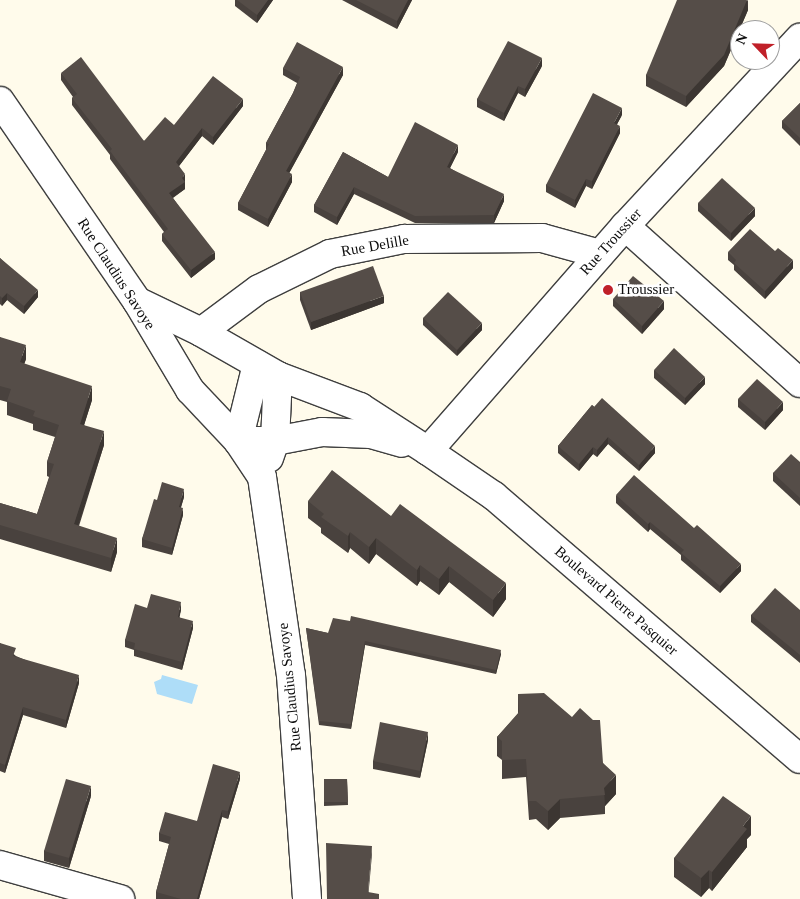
<!DOCTYPE html>
<style>
body{margin:0}
#map{position:relative;width:800px;height:899px;overflow:hidden;background:#fffbeb;font-family:Georgia,serif}
div>[style]{position:absolute}
[style*='--x']{left:calc(var(--x)*1px);top:calc(var(--y)*1px);width:calc(var(--w)*1px);rotate:calc(var(--a)*1deg)}
.water>*{inset:0;background:#aeddf8}
.roads{filter:drop-shadow(1px 0 #3f3f3f) drop-shadow(-1px 0 #3f3f3f) drop-shadow(0 1px #3f3f3f) drop-shadow(0 -1px #3f3f3f)}
.minor>*{height:28px;margin:-14px;padding:0 14px;transform-origin:14px;border-radius:14px;background:#fff}
.wall>*{inset:0;background:#49423e}
.shaded-wall>*{inset:0;background:#3c3632}
.building>*{inset:0;background:#554d48}
.dots>*{width:14px;height:14px;translate:-50% -50%;box-sizing:border-box;border:2px solid #fff;border-radius:50%}
span{translate:-50% -50%;white-space:nowrap;text-align:center;line-height:1.15;-webkit-text-stroke:5px #fff;paint-order:stroke}
.street-label{font-size:15px;color:#0c0c0c}
.poi-label{font-size:15px;color:#0c0c0c}
.left{translate:0 -50%;text-align:left}
.north{position:absolute;left:730px;top:20px;width:50px;height:50px;box-sizing:border-box;background:#fff;border:1px solid #9e9e9e;border-radius:50%;rotate:294deg;font-size:14px;font-weight:700;line-height:20px;text-align:center;color:#0c0c0c}
.north::after{content:'';display:block;margin:auto;width:18px;height:22px;background:#c02029;clip-path:polygon(50% 0,100% 100%,50% 72%,0 100%)}
</style>
<div id="map">
<div class="water">
<i style="clip-path:polygon(162px 675px,198px 685px,192px 704px,157px 694px,154px 682px,161px 679px)"></i>
</div>
<div class="roads">
<div class="minor">
<i style="--x:0;--y:101;--w:242;--a:55.6"></i>
<i style="--x:137;--y:301;--w:104;--a:59.2"></i>
<i style="--x:190;--y:390;--w:70;--a:46.7"></i>
<i style="--x:238;--y:441;--w:43;--a:56.3"></i>
<i style="--x:262;--y:477;--w:200;--a:81.7"></i>
<i style="--x:291;--y:675;--w:225;--a:85.9"></i>
<i style="--x:625;--y:226;--w:235;--a:41.9"></i>
<i style="--x:137;--y:301;--w:71;--a:25.8"></i>
<i style="--x:201;--y:332;--w:89;--a:29.7"></i>
<i style="--x:278;--y:376;--w:88;--a:20.7"></i>
<i style="--x:360;--y:407;--w:81;--a:32.9"></i>
<i style="--x:428;--y:451;--w:80;--a:34.3"></i>
<i style="--x:494;--y:496;--w:403;--a:40.7"></i>
<i style="--x:201;--y:332;--w:72;--a:-36.6"></i>
<i style="--x:259;--y:289;--w:79;--a:-26.2"></i>
<i style="--x:330;--y:254;--w:76;--a:-11.5"></i>
<i style="--x:404;--y:239;--w:138;--a:-0.4"></i>
<i style="--x:542;--y:238;--w:60;--a:15.4"></i>
<i style="--x:238;--y:441;--w:37;--a:0"></i>
<i style="--x:275;--y:441;--w:48;--a:-10.8"></i>
<i style="--x:322;--y:432;--w:49;--a:2.3"></i>
<i style="--x:371;--y:434;--w:32;--a:16"></i>
<i style="--x:238;--y:441;--w:79;--a:-76.1"></i>
<i style="--x:428;--y:451;--w:299;--a:-48.8"></i>
<i style="--x:625;--y:226;--w:257;--a:-47.1"></i>
<i style="--x:269;--y:458;--w:18;--a:-71"></i>
<i style="--x:275;--y:441;--w:65;--a:-87.4"></i>
<i style="--x:0;--y:865;--w:125;--a:15.8"></i>
</div>
</div>
<div class="wall">
<i style="clip-path:polygon(235px 0,273px 0,257px 23px,235px 6px)"></i>
<i style="clip-path:polygon(342px 0,412px 0,397px 29px)"></i>
<i style="clip-path:polygon(748px 0,748px 10px,724px 66px,686px 107px,646px 86px,646px 75px)"></i>
<i style="clip-path:polygon(542px 66px,525px 97px,518px 93px,504px 121px,477px 107px,477px 99px)"></i>
<i style="clip-path:polygon(283px 68px,343px 75px,289px 173px,292px 182px,268px 227px,238px 210px,238px 203px,266px 150px,266px 143px,293px 93px,297px 83px,283px 75px)"></i>
<i style="clip-path:polygon(61px 73px,144px 141px,174px 125px,243px 106px,213px 145px,202px 136px,179px 166px,185px 182px,185px 189px,173px 198px,215px 259px,191px 278px,162px 241px,162px 234px,164px 232px,110px 159px,110px 155px,72px 105px,72px 98px,73px 97px,61px 80px)"></i>
<i style="clip-path:polygon(800px 103px,800px 146px,782px 128px,782px 121px)"></i>
<i style="clip-path:polygon(622px 115px,617px 124px,620px 133px,592px 189px,586px 186px,575px 208px,546px 192px,546px 185px)"></i>
<i style="clip-path:polygon(343px 152px,388px 177px,458px 152px,450px 168px,504px 201px,494px 223px,415px 223px,354px 194px,337px 225px,314px 212px,314px 205px)"></i>
<i style="clip-path:polygon(698px 203px,755px 216px,731px 241px,698px 211px)"></i>
<i style="clip-path:polygon(728px 252px,793px 268px,765px 299px,734px 270px,734px 265px,728px 260px)"></i>
<i style="clip-path:polygon(0 258px,38px 297px,24px 314px,7px 300px,2px 306px,0 304px)"></i>
<i style="clip-path:polygon(300px 292px,384px 303px,311px 330px,300px 300px)"></i>
<i style="clip-path:polygon(613px 299px,664px 309px,642px 334px,613px 306px)"></i>
<i style="clip-path:polygon(423px 318px,482px 330px,457px 356px,423px 325px)"></i>
<i style="clip-path:polygon(0 337px,26px 359px,24px 364px,92px 400px,84px 425px,104px 445px,79px 526px,117px 552px,111px 572px,0 539px,0 503px,37px 514px,49px 477px,47px 476px,47px 462px,55px 437px,33px 430px,33px 424px,7px 415px,7px 402px,0 400px)"></i>
<i style="clip-path:polygon(654px 370px,705px 384px,685px 405px,654px 378px)"></i>
<i style="clip-path:polygon(738px 399px,783px 410px,765px 430px,738px 407px)"></i>
<i style="clip-path:polygon(592px 405px,655px 453px,639px 471px,608px 444px,597px 457px,593px 454px,579px 471px,558px 453px,558px 446px)"></i>
<i style="clip-path:polygon(800px 462px,800px 506px,773px 481px,773px 473px)"></i>
<i style="clip-path:polygon(616px 495px,741px 571px,720px 593px,681px 560px,681px 555px,650px 529px,648px 532px,616px 503px)"></i>
<i style="clip-path:polygon(184px 497px,181px 507px,183px 515px,172px 555px,142px 547px,142px 539px,157px 500px)"></i>
<i style="clip-path:polygon(308px 501px,391px 516px,506px 599px,493px 617px,449px 582px,439px 595px,420px 581px,417px 586px,376px 554px,369px 564px,350px 548px,348px 553px,321px 533px,321px 528px,308px 518px)"></i>
<i style="clip-path:polygon(147px 608px,181px 610px,179px 617px,193px 628px,182px 670px,134px 656px,134px 650px,125px 647px,125px 640px)"></i>
<i style="clip-path:polygon(800px 610px,800px 663px,751px 622px,751px 615px)"></i>
<i style="clip-path:polygon(306px 628px,328px 633px,501px 654px,496px 674px,365px 645px,351px 729px,319px 725px)"></i>
<i style="clip-path:polygon(0 643px,16px 656px,79px 683px,66px 728px,23px 715px,5px 773px,0 771px)"></i>
<i style="clip-path:polygon(518px 694px,603px 763px,616px 794px,605px 806px,605px 814px,560px 818px,548px 830px,536px 819px,529px 820px,526px 777px,502px 779px,502px 760px,497px 756px,497px 737px,518px 714px)"></i>
<i style="clip-path:polygon(428px 740px,420px 778px,373px 769px,373px 761px)"></i>
<i style="clip-path:polygon(240px 779px,228px 819px,222px 817px,199px 899px,156px 899px,156px 892px,169px 844px,159px 841px,159px 833px,197px 821px)"></i>
<i style="clip-path:polygon(324px 779px,347px 779px,348px 805px,324px 806px)"></i>
<i style="clip-path:polygon(91px 796px,69px 868px,44px 861px,44px 851px)"></i>
<i style="clip-path:polygon(751px 835px,747px 839px,747px 847px,712px 891px,709px 888px,701px 897px,674px 877px,674px 858px)"></i>
</div>
<div class="shaded-wall">
<i style="clip-path:polygon(268px 0,273px 0,257px 23px,257px 15px)"></i>
<i style="clip-path:polygon(408px 0,412px 0,397px 29px,397px 21px)"></i>
<i style="clip-path:polygon(747px 0,748px 10px,724px 66px,686px 107px,686px 96px)"></i>
<i style="clip-path:polygon(542px 58px,542px 66px,525px 97px,525px 89px)"></i>
<i style="clip-path:polygon(343px 67px,343px 75px,286px 179px,286px 171px)"></i>
<i style="clip-path:polygon(518px 86px,518px 93px,504px 121px,504px 113px)"></i>
<i style="clip-path:polygon(243px 99px,243px 106px,213px 145px,213px 137px)"></i>
<i style="clip-path:polygon(622px 108px,622px 115px,614px 130px,614px 123px)"></i>
<i style="clip-path:polygon(620px 126px,620px 133px,592px 189px,592px 181px)"></i>
<i style="clip-path:polygon(202px 128px,202px 136px,176px 170px,176px 162px)"></i>
<i style="clip-path:polygon(458px 145px,458px 152px,447px 174px,447px 167px)"></i>
<i style="clip-path:polygon(185px 174px,185px 189px,169px 200px,169px 193px,182px 178px)"></i>
<i style="clip-path:polygon(292px 174px,292px 182px,268px 227px,268px 219px)"></i>
<i style="clip-path:polygon(586px 179px,586px 186px,575px 208px,575px 200px)"></i>
<i style="clip-path:polygon(354px 187px,354px 194px,337px 225px,337px 217px)"></i>
<i style="clip-path:polygon(504px 194px,504px 201px,494px 223px,494px 215px)"></i>
<i style="clip-path:polygon(755px 208px,755px 216px,731px 241px,731px 233px)"></i>
<i style="clip-path:polygon(215px 252px,215px 259px,191px 278px,191px 270px)"></i>
<i style="clip-path:polygon(793px 260px,793px 268px,765px 299px,765px 291px)"></i>
<i style="clip-path:polygon(38px 290px,38px 297px,24px 314px,24px 306px)"></i>
<i style="clip-path:polygon(7px 293px,7px 300px,2px 306px,2px 298px)"></i>
<i style="clip-path:polygon(384px 296px,384px 303px,311px 330px,311px 322px)"></i>
<i style="clip-path:polygon(664px 301px,664px 309px,642px 334px,642px 326px)"></i>
<i style="clip-path:polygon(482px 323px,482px 330px,457px 356px,457px 350px)"></i>
<i style="clip-path:polygon(26px 345px,26px 359px,20px 376px,20px 362px)"></i>
<i style="clip-path:polygon(705px 377px,705px 384px,685px 405px,685px 398px)"></i>
<i style="clip-path:polygon(92px 386px,92px 400px,80px 438px,80px 424px)"></i>
<i style="clip-path:polygon(783px 402px,783px 410px,765px 430px,765px 422px)"></i>
<i style="clip-path:polygon(104px 431px,104px 445px,74px 538px,74px 524px)"></i>
<i style="clip-path:polygon(608px 437px,608px 444px,597px 457px,597px 450px)"></i>
<i style="clip-path:polygon(655px 446px,655px 453px,639px 471px,639px 465px)"></i>
<i style="clip-path:polygon(593px 447px,593px 454px,579px 471px,579px 464px)"></i>
<i style="clip-path:polygon(184px 489px,184px 497px,179px 514px,179px 507px)"></i>
<i style="clip-path:polygon(183px 508px,183px 515px,172px 555px,172px 548px)"></i>
<i style="clip-path:polygon(650px 522px,650px 529px,648px 532px,648px 524px)"></i>
<i style="clip-path:polygon(350px 532px,350px 548px,348px 553px,348px 536px)"></i>
<i style="clip-path:polygon(117px 538px,117px 552px,111px 572px,111px 558px)"></i>
<i style="clip-path:polygon(376px 538px,376px 554px,369px 564px,369px 547px)"></i>
<i style="clip-path:polygon(741px 564px,741px 571px,720px 593px,720px 586px)"></i>
<i style="clip-path:polygon(420px 565px,420px 581px,417px 586px,417px 570px)"></i>
<i style="clip-path:polygon(449px 566px,449px 582px,439px 595px,439px 579px)"></i>
<i style="clip-path:polygon(506px 583px,506px 599px,493px 617px,493px 600px)"></i>
<i style="clip-path:polygon(181px 602px,181px 610px,178px 625px,178px 617px)"></i>
<i style="clip-path:polygon(193px 621px,193px 628px,182px 670px,182px 662px)"></i>
<i style="clip-path:polygon(365px 641px,365px 645px,351px 729px,351px 724px)"></i>
<i style="clip-path:polygon(501px 650px,501px 654px,496px 674px,496px 670px)"></i>
<i style="clip-path:polygon(79px 675px,79px 683px,66px 728px,66px 720px)"></i>
<i style="clip-path:polygon(23px 707px,23px 715px,5px 773px,5px 765px)"></i>
<i style="clip-path:polygon(428px 732px,428px 740px,420px 778px,420px 771px)"></i>
<i style="clip-path:polygon(240px 772px,240px 779px,228px 819px,228px 811px)"></i>
<i style="clip-path:polygon(616px 775px,616px 794px,605px 806px,604px 788px)"></i>
<i style="clip-path:polygon(91px 786px,91px 796px,69px 868px,69px 858px)"></i>
<i style="clip-path:polygon(560px 799px,560px 818px,548px 830px,548px 811px)"></i>
<i style="clip-path:polygon(222px 810px,222px 817px,199px 899px,197px 899px)"></i>
<i style="clip-path:polygon(751px 816px,751px 835px,747px 839px,747px 847px,712px 891px,712px 872px,743px 826px)"></i>
<i style="clip-path:polygon(372px 846px,372px 854px,368px 899px,368px 892px)"></i>
<i style="clip-path:polygon(709px 870px,709px 888px,701px 897px,701px 878px)"></i>
</div>
<div class="building">
<i style="clip-path:polygon(237px 0,268px 0,257px 15px)"></i>
<i style="clip-path:polygon(356px 0,408px 0,397px 21px)"></i>
<i style="clip-path:polygon(677px 0,747px 0,724px 55px,686px 96px,646px 75px)"></i>
<i style="clip-path:polygon(508px 41px,542px 58px,525px 89px,518px 86px,504px 113px,477px 99px)"></i>
<i style="clip-path:polygon(297px 42px,343px 67px,286px 171px,292px 174px,268px 219px,238px 203px,269px 144px,266px 143px,293px 93px,300px 77px,283px 68px)"></i>
<i style="clip-path:polygon(81px 57px,144px 141px,165px 117px,174px 125px,213px 76px,243px 99px,213px 137px,202px 128px,176px 162px,185px 174px,182px 178px,185px 182px,169px 193px,215px 252px,191px 270px,162px 234px,168px 229px,110px 151px,112px 149px,72px 98px,77px 94px,61px 73px)"></i>
<i style="clip-path:polygon(593px 93px,622px 108px,614px 123px,620px 126px,592px 181px,586px 179px,575px 200px,546px 185px)"></i>
<i style="clip-path:polygon(800px 103px,800px 138px,782px 121px)"></i>
<i style="clip-path:polygon(415px 122px,458px 145px,447px 167px,504px 194px,494px 215px,415px 216px,354px 187px,337px 217px,314px 205px,343px 152px,388px 177px)"></i>
<i style="clip-path:polygon(722px 178px,755px 208px,731px 233px,698px 203px)"></i>
<i style="clip-path:polygon(750px 229px,775px 251px,778px 248px,793px 260px,765px 291px,734px 263px,736px 260px,728px 252px)"></i>
<i style="clip-path:polygon(0 258px,38px 290px,24px 306px,7px 293px,2px 298px,0 296px)"></i>
<i style="clip-path:polygon(373px 266px,384px 296px,311px 322px,300px 292px)"></i>
<i style="clip-path:polygon(633px 276px,664px 301px,642px 326px,613px 299px)"></i>
<i style="clip-path:polygon(448px 292px,482px 323px,457px 350px,423px 318px)"></i>
<i style="clip-path:polygon(0 337px,26px 345px,20px 362px,92px 386px,80px 424px,104px 431px,74px 524px,117px 538px,111px 558px,0 525px,0 503px,37px 514px,54px 464px,47px 462px,59px 425px,33px 416px,35px 411px,7px 401px,11px 389px,0 386px)"></i>
<i style="clip-path:polygon(674px 348px,705px 377px,685px 398px,654px 370px)"></i>
<i style="clip-path:polygon(757px 379px,783px 402px,765px 422px,738px 399px)"></i>
<i style="clip-path:polygon(602px 398px,655px 446px,639px 465px,608px 437px,597px 450px,593px 447px,579px 464px,558px 446px,592px 405px,594px 407px)"></i>
<i style="clip-path:polygon(791px 454px,800px 462px,800px 498px,773px 473px)"></i>
<i style="clip-path:polygon(332px 470px,391px 516px,400px 504px,506px 583px,493px 600px,449px 566px,439px 579px,420px 565px,417px 570px,376px 538px,369px 547px,350px 532px,348px 536px,321px 517px,324px 514px,308px 501px)"></i>
<i style="clip-path:polygon(634px 475px,694px 528px,697px 525px,741px 564px,720px 586px,681px 553px,684px 550px,650px 522px,648px 524px,616px 495px)"></i>
<i style="clip-path:polygon(162px 482px,184px 489px,179px 507px,183px 508px,172px 548px,142px 539px,154px 499px,157px 500px)"></i>
<i style="clip-path:polygon(775px 588px,800px 610px,800px 655px,751px 615px)"></i>
<i style="clip-path:polygon(151px 594px,181px 602px,178px 617px,193px 621px,182px 662px,134px 649px,135px 643px,125px 640px,135px 604px,147px 608px)"></i>
<i style="clip-path:polygon(351px 616px,501px 650px,496px 670px,365px 641px,351px 724px,319px 721px,306px 628px,328px 633px,333px 618px,350px 621px)"></i>
<i style="clip-path:polygon(0 643px,16px 648px,13px 656px,79px 675px,66px 720px,23px 707px,5px 765px,0 763px)"></i>
<i style="clip-path:polygon(544px 693px,572px 717px,580px 708px,593px 720px,600px 720px,603px 763px,616px 775px,604px 788px,605px 795px,560px 799px,548px 811px,536px 801px,529px 801px,526px 759px,502px 760px,502px 741px,497px 737px,519px 712px,518px 694px)"></i>
<i style="clip-path:polygon(380px 722px,428px 732px,420px 771px,373px 761px)"></i>
<i style="clip-path:polygon(213px 764px,240px 772px,228px 811px,222px 810px,197px 899px,181px 899px,156px 892px,171px 837px,159px 833px,165px 812px,197px 821px)"></i>
<i style="clip-path:polygon(66px 779px,91px 786px,69px 858px,44px 851px)"></i>
<i style="clip-path:polygon(324px 779px,347px 779px,348px 802px,324px 802px)"></i>
<i style="clip-path:polygon(723px 796px,751px 816px,743px 826px,747px 829px,712px 872px,709px 870px,701px 878px,674px 858px)"></i>
<i style="clip-path:polygon(326px 843px,372px 846px,368px 892px,379px 894px,379px 899px,327px 899px)"></i>
</div>
<div class="dots">
<i style="left:608px;top:290px;background:#c02029"></i>
</div>
<div class="street-label">
<span style="left:611px;top:242px;rotate:-48deg">Rue Troussier</span>
<span style="left:375px;top:246px;rotate:-10deg">Rue Delille</span>
<span style="left:116px;top:274px;rotate:57deg">Rue Claudius Savoye</span>
<span style="left:616px;top:601px;rotate:41deg">Boulevard Pierre Pasquier</span>
<span style="left:290px;top:687px;rotate:-96deg">Rue Claudius Savoye</span>
</div>
<div class="poi-label">
<span class="left" style="left:618px;top:290px">Troussier</span>
</div>
<div class="north">N</div>
</div>
